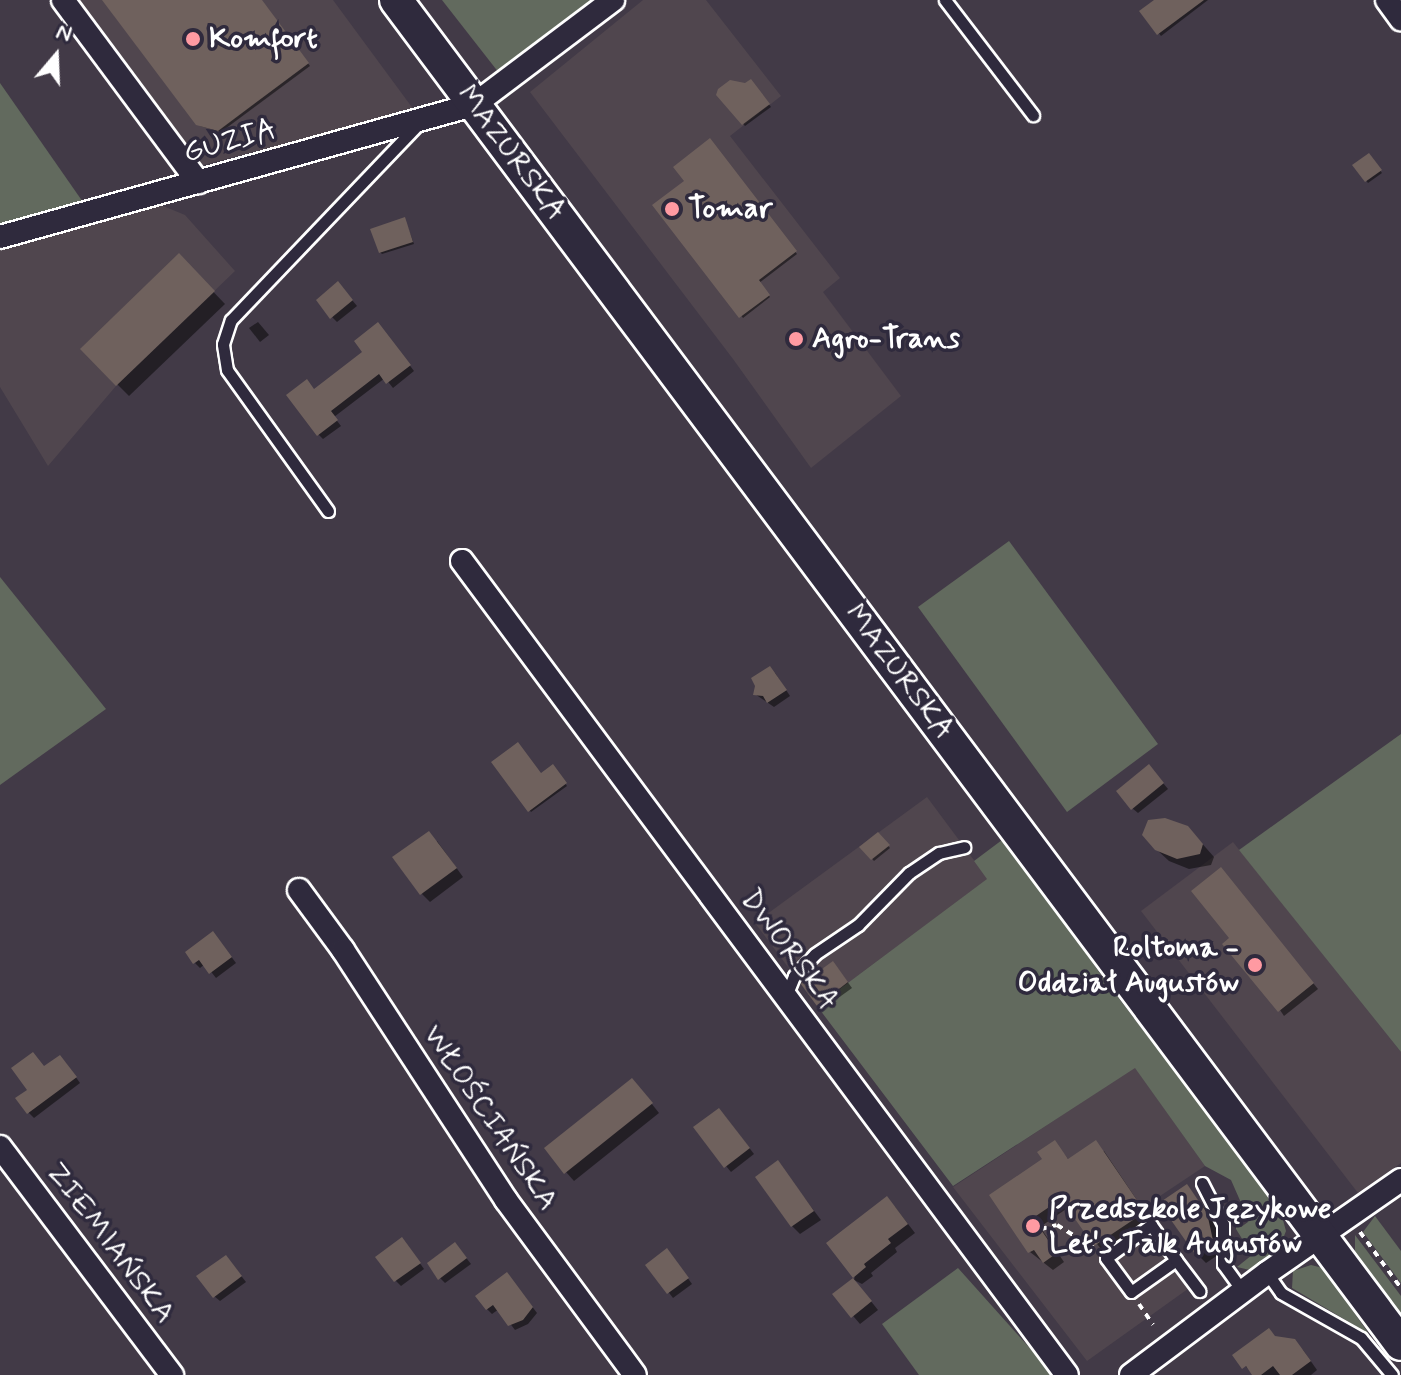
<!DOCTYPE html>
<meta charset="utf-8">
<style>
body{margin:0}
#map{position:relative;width:1401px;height:1375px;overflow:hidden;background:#423a47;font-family:Mynerve,sans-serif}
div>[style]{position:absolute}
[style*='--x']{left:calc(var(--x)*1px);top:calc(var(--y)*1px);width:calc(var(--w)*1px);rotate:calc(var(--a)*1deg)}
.built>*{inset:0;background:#50464e}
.green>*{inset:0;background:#626a5e}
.shadow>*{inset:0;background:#0007}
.building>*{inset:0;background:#6f615d}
.path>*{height:4px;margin-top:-2px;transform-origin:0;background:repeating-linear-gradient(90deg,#fff 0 6px,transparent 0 12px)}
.roads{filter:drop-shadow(2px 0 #fff) drop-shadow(-2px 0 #fff) drop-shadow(0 2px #fff) drop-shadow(0 -2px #fff)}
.service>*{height:11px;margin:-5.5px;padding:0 5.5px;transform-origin:5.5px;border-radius:5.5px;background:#2f2a3d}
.minor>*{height:22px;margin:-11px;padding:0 11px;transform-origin:11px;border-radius:11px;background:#2f2a3d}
.secondary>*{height:32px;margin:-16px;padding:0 16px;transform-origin:16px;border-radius:16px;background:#2f2a3d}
.dots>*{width:22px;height:22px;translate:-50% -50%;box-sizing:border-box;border:4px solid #2f2a3d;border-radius:50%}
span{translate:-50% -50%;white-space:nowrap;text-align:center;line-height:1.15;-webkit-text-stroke:7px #2f2a3d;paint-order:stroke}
.poi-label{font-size:30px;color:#fff;font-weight:700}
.left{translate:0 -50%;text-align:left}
.right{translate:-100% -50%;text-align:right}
.street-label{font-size:30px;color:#fff}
.north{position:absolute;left:16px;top:16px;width:80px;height:80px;-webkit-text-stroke:6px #2f2a3d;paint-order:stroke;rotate:19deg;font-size:22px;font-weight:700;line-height:32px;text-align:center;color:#fff}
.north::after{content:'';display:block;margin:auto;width:28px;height:36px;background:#fff;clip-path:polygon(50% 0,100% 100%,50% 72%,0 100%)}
</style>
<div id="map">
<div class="built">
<i style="clip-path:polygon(69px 0,333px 0,414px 110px,192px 168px)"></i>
<i style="clip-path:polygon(643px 0,706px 0,781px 96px,730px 136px,840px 278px,823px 292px,901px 396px,811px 468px,733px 359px,530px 92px)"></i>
<i style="clip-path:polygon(156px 203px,185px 215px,235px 271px,116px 386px,48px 466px,0 387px,0 248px)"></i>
<i style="clip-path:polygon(927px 797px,988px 879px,817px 1006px,755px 923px)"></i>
<i style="clip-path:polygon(1233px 842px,1401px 1052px,1401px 1163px,1358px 1193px,1141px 911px)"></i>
<i style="clip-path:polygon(1135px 1067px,1205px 1166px,1148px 1204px,1199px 1281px,1087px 1361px,953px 1187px)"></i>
</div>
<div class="green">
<i style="clip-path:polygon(442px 0,597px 0,499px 73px)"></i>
<i style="clip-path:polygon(0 83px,85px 205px,0 227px)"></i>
<i style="clip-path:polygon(1009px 541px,1158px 744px,1067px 812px,918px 607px)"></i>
<i style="clip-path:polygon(0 577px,106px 709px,0 785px)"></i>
<i style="clip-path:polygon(1401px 734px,1401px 1052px,1239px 850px)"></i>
<i style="clip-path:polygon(1006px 837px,1101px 975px,1280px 1209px,1286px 1231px,1279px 1249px,1254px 1271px,1237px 1267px,1257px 1251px,1244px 1242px,1236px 1229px,1236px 1221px,1241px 1227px,1248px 1222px,1240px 1210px,1242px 1205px,1231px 1180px,1205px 1166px,1135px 1068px,953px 1186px,817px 1006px,987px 879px,974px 861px)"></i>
<i style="clip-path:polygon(1375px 1216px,1401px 1251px,1401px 1283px,1363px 1232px)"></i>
<i style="clip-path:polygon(1355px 1235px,1401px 1296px,1401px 1319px,1355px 1256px)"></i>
<i style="clip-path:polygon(1311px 1265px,1323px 1268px,1369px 1334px,1292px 1288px,1293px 1271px)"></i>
<i style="clip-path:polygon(958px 1268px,1054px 1375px,919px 1375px,882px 1324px)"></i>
</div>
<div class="shadow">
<i style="clip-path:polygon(105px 0,260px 0,310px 66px,221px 132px,200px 126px)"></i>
<i style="clip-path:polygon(1158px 0,1208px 0,1161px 36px,1142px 12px)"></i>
<i style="clip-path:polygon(751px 81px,771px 107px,745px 126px,718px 95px)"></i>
<i style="clip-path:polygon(710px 141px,797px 254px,759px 283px,770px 297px,743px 318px,655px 205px,686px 181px)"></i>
<i style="clip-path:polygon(1369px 156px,1382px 173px,1368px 183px,1355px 166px)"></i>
<i style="clip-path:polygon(405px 220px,414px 244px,382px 254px,380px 252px)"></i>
<i style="clip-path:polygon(179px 256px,225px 304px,129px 396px,82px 349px)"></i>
<i style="clip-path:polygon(343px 289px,357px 306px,337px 322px,332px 317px)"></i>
<i style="clip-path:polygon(258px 322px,269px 335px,260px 342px,249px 328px)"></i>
<i style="clip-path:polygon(383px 330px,414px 371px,393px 388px,385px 378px,334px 417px,341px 426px,323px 439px,318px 434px,315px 391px,365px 353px)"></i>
<i style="clip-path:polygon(775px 673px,790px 696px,774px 707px,755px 694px)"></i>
<i style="clip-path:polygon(493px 762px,541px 775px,553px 767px,567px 786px,531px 812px)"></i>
<i style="clip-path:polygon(1154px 772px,1168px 789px,1138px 813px,1132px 808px)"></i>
<i style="clip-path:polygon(878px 834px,890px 848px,874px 861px,862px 847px)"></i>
<i style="clip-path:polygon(1199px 840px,1214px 857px,1211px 865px,1189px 869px,1169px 861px,1156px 849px)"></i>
<i style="clip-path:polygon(437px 841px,463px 877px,430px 902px,422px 894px)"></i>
<i style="clip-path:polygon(1226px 875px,1318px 989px,1284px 1016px,1232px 938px)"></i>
<i style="clip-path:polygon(218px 939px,236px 963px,216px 978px,205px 964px,200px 968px,195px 963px)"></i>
<i style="clip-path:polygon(838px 969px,852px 988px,823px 1009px,818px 1004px)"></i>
<i style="clip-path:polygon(65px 1062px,80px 1083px,34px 1118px,29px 1113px,30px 1090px,45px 1069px)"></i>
<i style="clip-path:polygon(640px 1089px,659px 1113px,574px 1181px,566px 1172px)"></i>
<i style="clip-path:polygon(724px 1115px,754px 1154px,731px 1172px,726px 1166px)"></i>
<i style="clip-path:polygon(1054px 1142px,1069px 1160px,1104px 1151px,1151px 1221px,1104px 1253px,1069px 1207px,1040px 1227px,1064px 1262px,1053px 1270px,1030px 1252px,992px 1196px,1045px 1159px)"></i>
<i style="clip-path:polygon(778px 1163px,821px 1220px,800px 1234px,792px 1226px)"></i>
<i style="clip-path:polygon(1187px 1186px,1215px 1222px,1221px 1253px,1206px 1263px,1198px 1255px)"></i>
<i style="clip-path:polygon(895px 1207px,915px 1233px,895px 1248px,897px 1252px,871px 1273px,873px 1276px,862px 1284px,854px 1280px,878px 1310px,860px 1324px,835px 1295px,855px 1278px,829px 1243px)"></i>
<i style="clip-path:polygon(407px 1245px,424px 1269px,401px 1286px,396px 1281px)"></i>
<i style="clip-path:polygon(460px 1250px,471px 1264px,445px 1283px,440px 1278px)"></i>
<i style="clip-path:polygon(672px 1256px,692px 1284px,673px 1298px,648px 1265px)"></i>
<i style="clip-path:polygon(231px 1263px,246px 1282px,220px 1301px,214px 1296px)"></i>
<i style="clip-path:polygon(512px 1280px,537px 1313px,528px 1324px,515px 1330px,499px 1309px,492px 1314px,487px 1309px)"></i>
<i style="clip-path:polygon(1277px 1338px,1303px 1350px,1317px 1370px,1311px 1375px,1254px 1375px,1235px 1355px)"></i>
</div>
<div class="building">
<i style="clip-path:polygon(102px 0,262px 0,309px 63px,218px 131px,196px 125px)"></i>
<i style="clip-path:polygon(1154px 0,1204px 0,1157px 35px,1139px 11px)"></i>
<i style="clip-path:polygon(751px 79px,770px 104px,742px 125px,716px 95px,718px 89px,730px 80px,745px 83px)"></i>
<i style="clip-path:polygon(710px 138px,797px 251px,759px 280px,770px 295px,739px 318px,652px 205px,684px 181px,673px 167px)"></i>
<i style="clip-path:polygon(1369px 153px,1382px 170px,1365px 182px,1352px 165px)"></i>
<i style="clip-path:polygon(405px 217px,413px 242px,379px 253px,370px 229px)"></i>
<i style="clip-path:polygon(179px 253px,215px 291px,116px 386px,80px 349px)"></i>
<i style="clip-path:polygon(338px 281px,353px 300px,330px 319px,316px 300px)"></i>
<i style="clip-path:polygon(378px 322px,411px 365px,386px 384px,379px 374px,331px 411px,338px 420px,317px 436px,286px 395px,307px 379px,314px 389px,362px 352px,354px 341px)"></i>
<i style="clip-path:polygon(770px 666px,787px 690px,767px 703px,763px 696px,753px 695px,755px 686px,751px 678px)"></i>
<i style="clip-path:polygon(518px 742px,541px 773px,553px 764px,567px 783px,528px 812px,491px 762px)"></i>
<i style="clip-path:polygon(1149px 764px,1164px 783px,1131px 810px,1116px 791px)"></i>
<i style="clip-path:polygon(1165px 818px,1188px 826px,1203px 844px,1200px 854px,1177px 859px,1155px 850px,1142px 835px,1148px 820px)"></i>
<i style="clip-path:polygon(429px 831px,457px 868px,420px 895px,392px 857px)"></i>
<i style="clip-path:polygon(878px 832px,890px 845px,871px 860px,859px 847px)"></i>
<i style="clip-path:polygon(1221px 867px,1314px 983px,1278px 1012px,1222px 944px,1229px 938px,1191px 891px)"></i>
<i style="clip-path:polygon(213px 931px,232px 957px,209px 974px,199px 960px,193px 964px,185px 952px)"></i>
<i style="clip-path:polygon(833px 961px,848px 982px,817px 1006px,801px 984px)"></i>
<i style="clip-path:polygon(33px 1052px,44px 1066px,60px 1055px,77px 1077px,27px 1114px,15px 1098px,27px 1090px,11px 1068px)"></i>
<i style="clip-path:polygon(632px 1078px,653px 1103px,564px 1174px,544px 1148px)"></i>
<i style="clip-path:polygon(719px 1108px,750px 1148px,724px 1168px,693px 1127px)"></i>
<i style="clip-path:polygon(1055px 1140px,1068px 1159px,1096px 1140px,1145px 1212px,1094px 1246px,1061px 1199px,1033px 1218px,1057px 1253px,1043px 1263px,1034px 1250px,1028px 1253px,989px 1195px,1042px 1159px,1037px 1152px)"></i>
<i style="clip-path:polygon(778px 1160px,814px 1211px,791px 1227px,755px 1177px)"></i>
<i style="clip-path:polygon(1187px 1184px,1207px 1213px,1214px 1245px,1197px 1257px,1159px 1203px)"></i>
<i style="clip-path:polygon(887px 1196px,908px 1224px,888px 1239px,891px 1243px,864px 1264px,866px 1267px,853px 1278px,826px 1243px)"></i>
<i style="clip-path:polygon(402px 1237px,421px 1263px,394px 1282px,375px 1257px)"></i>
<i style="clip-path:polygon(455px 1242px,467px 1258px,438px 1280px,427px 1263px)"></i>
<i style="clip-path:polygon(667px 1248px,689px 1278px,667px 1294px,645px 1265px)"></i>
<i style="clip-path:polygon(226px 1255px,242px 1276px,213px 1298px,196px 1276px)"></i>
<i style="clip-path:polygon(507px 1272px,533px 1307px,523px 1320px,508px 1326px,493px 1305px,486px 1310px,475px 1296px)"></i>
<i style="clip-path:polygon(853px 1278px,872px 1301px,851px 1318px,832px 1294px)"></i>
<i style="clip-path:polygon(1269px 1328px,1275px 1336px,1295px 1339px,1311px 1361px,1292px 1375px,1280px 1375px,1273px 1366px,1261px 1375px,1252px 1375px,1246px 1366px,1242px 1369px,1232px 1355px)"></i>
</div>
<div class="path">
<i style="--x:1041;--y:1229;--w:16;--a:-14"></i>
<i style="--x:1057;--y:1225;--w:44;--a:31.9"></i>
<i style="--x:1360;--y:1232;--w:69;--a:53.8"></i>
<i style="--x:1139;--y:1304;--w:25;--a:56"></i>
</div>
<div class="roads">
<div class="service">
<i style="--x:945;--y:0;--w:145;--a:52.6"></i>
<i style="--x:328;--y:511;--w:173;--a:-125.6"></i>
<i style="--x:227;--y:370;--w:26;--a:-99"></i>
<i style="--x:223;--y:344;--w:25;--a:-72"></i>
<i style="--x:231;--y:320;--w:271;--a:-46.3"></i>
<i style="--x:786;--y:996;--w:22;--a:-68"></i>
<i style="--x:794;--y:976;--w:30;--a:-46"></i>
<i style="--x:815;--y:954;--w:52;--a:-34"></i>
<i style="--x:858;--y:925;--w:73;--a:-45.6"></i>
<i style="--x:909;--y:873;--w:36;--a:-34"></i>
<i style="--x:939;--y:853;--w:26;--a:-13"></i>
<i style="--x:1202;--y:1183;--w:46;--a:62.9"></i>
<i style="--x:1223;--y:1224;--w:40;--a:90"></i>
<i style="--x:1223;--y:1264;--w:34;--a:54"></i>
<i style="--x:1176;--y:1260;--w:55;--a:144.6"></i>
<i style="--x:1131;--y:1292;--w:42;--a:-126.3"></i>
<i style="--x:1106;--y:1258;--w:56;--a:-36.3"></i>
<i style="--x:1151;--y:1225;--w:43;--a:54.5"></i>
<i style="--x:1176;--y:1260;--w:39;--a:53"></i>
<i style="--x:1267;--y:1273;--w:24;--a:55"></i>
<i style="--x:1281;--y:1293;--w:92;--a:29.4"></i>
<i style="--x:1361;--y:1338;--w:48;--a:50"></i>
</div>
<div class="minor">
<i style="--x:63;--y:0;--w:227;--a:53.4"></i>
<i style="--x:1387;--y:0;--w:24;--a:54"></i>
<i style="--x:0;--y:237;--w:493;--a:-15.6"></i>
<i style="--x:475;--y:104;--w:173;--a:-37"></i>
<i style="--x:462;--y:561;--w:1014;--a:53.38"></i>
<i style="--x:299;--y:890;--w:74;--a:53.7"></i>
<i style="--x:343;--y:950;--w:298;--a:56.9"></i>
<i style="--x:506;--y:1200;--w:217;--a:53.6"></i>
<i style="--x:0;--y:1147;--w:286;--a:53"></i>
<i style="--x:1131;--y:1375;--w:170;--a:-36.9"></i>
<i style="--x:1267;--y:1273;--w:163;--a:-34.8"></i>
</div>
<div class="secondary">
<i style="--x:396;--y:0;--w:1678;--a:53.21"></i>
</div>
</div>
<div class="dots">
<i style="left:193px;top:39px;background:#ff9aa2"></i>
<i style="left:672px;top:209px;background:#ff9aa2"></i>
<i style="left:796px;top:339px;background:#ff9aa2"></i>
<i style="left:1255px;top:965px;background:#ff9aa2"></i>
<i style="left:1033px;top:1226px;background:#ff9aa2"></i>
</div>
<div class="poi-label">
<span class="left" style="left:209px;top:39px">Komfort</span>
<span class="left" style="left:688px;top:209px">Tomar</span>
<span class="left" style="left:812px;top:339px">Agro-Trans</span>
<span class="right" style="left:1239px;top:965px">Roltoma -<br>Oddział Augustów</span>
<span class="left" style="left:1049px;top:1226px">Przedszkole Językowe<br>Let's Talk Augustów</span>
</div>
<div class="street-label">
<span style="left:230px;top:142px;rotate:-15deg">GUZIA</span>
<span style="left:511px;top:153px;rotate:53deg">MAZURSKA</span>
<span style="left:899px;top:672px;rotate:53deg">MAZURSKA</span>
<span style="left:789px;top:950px;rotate:53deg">DWORSKA</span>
<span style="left:490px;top:1118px;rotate:56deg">WŁOŚCIAŃSKA</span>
<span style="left:110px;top:1243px;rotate:53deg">ZIEMIAŃSKA</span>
</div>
<div class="north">N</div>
</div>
